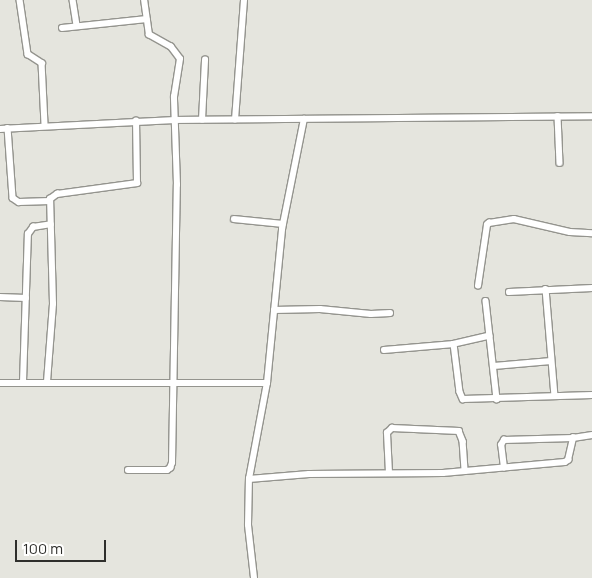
<!DOCTYPE html>
<style>
body{margin:0}
#map{position:relative;width:592px;height:578px;overflow:hidden;background:#e5e5de;font-family:Manrope,sans-serif}
div>[style]{position:absolute}
[style*='--x']{left:calc(var(--x)*1px);top:calc(var(--y)*1px);width:calc(var(--w)*1px);rotate:calc(var(--a)*1deg)}
.roads{filter:drop-shadow(1px 0 #94948e) drop-shadow(-1px 0 #94948e) drop-shadow(0 1px #94948e) drop-shadow(0 -1px #94948e)}
.minor>*{height:5.5px;margin:-2.75px;padding:0 2.75px;transform-origin:2.75px;border-radius:2.75px;background:#fff}
span{translate:-50% -50%;white-space:nowrap;text-align:center;line-height:1.15;-webkit-text-stroke:4px #fffffe;paint-order:stroke}
.scale{position:absolute;left:15px;top:540px;width:91px;height:22px;box-sizing:border-box;border:2px solid #2f2f2c;border-top:0;padding-left:6px;font-size:15px;line-height:18px;white-space:nowrap;color:#2f2f2c;-webkit-text-stroke:4px #fffffe;paint-order:stroke}
</style>
<div id="map">
<div class="roads">
<div class="minor">
<i style="--x:20;--y:0;--w:55;--a:81.6"></i>
<i style="--x:28;--y:54;--w:17;--a:33"></i>
<i style="--x:42;--y:63;--w:62;--a:87.2"></i>
<i style="--x:73;--y:0;--w:26;--a:81"></i>
<i style="--x:62;--y:28;--w:85;--a:-6"></i>
<i style="--x:558;--y:116;--w:47;--a:87.6"></i>
<i style="--x:202;--y:120;--w:60;--a:-87.1"></i>
<i style="--x:235;--y:120;--w:120;--a:-85.7"></i>
<i style="--x:8;--y:128;--w:70;--a:85.9"></i>
<i style="--x:13;--y:198;--w:7;--a:34"></i>
<i style="--x:19;--y:202;--w:31;--a:-2"></i>
<i style="--x:0;--y:129;--w:175;--a:-2.9"></i>
<i style="--x:175;--y:120;--w:417;--a:-0.5"></i>
<i style="--x:234;--y:219;--w:49;--a:5.8"></i>
<i style="--x:478;--y:286;--w:62;--a:-81.6"></i>
<i style="--x:487;--y:225;--w:3;--a:-45"></i>
<i style="--x:489;--y:223;--w:25;--a:-9"></i>
<i style="--x:514;--y:219;--w:57;--a:13.1"></i>
<i style="--x:570;--y:232;--w:22;--a:3"></i>
<i style="--x:546;--y:289;--w:107;--a:85.2"></i>
<i style="--x:509;--y:292;--w:83;--a:-2.8"></i>
<i style="--x:0;--y:297;--w:26;--a:2"></i>
<i style="--x:486;--y:301;--w:99;--a:83.6"></i>
<i style="--x:274;--y:310;--w:46;--a:-1.2"></i>
<i style="--x:320;--y:309;--w:51;--a:5.6"></i>
<i style="--x:371;--y:314;--w:19;--a:-3"></i>
<i style="--x:490;--y:336;--w:37;--a:167"></i>
<i style="--x:454;--y:344;--w:48;--a:82.9"></i>
<i style="--x:460;--y:392;--w:8;--a:67"></i>
<i style="--x:463;--y:399;--w:129;--a:-1.8"></i>
<i style="--x:384;--y:350;--w:70;--a:-4.9"></i>
<i style="--x:494;--y:366;--w:57;--a:-5"></i>
<i style="--x:23;--y:382;--w:148;--a:-88.1"></i>
<i style="--x:28;--y:234;--w:9;--a:-54"></i>
<i style="--x:33;--y:227;--w:18;--a:-9"></i>
<i style="--x:47;--y:382;--w:78;--a:-85.6"></i>
<i style="--x:53;--y:304;--w:105;--a:-91.6"></i>
<i style="--x:50;--y:199;--w:9;--a:-36"></i>
<i style="--x:57;--y:194;--w:81;--a:-7.8"></i>
<i style="--x:137;--y:183;--w:62;--a:-90.9"></i>
<i style="--x:0;--y:383;--w:267;--a:0"></i>
<i style="--x:267;--y:383;--w:155;--a:-84.4"></i>
<i style="--x:282;--y:229;--w:112;--a:-78.7"></i>
<i style="--x:504;--y:468;--w:23;--a:-97"></i>
<i style="--x:501;--y:445;--w:6;--a:-59"></i>
<i style="--x:504;--y:440;--w:69;--a:-1.7"></i>
<i style="--x:128;--y:470;--w:39;--a:0"></i>
<i style="--x:167;--y:470;--w:4;--a:-34"></i>
<i style="--x:170;--y:468;--w:5;--a:-68"></i>
<i style="--x:172;--y:463;--w:278;--a:-89"></i>
<i style="--x:177;--y:185;--w:88;--a:-92"></i>
<i style="--x:174;--y:97;--w:38;--a:-81"></i>
<i style="--x:180;--y:59;--w:15;--a:-127"></i>
<i style="--x:171;--y:47;--w:25;--a:-151"></i>
<i style="--x:149;--y:35;--w:35;--a:-98"></i>
<i style="--x:389;--y:473;--w:40;--a:-92.9"></i>
<i style="--x:387;--y:433;--w:7;--a:-45"></i>
<i style="--x:392;--y:428;--w:67;--a:2.6"></i>
<i style="--x:459;--y:431;--w:11;--a:68"></i>
<i style="--x:463;--y:441;--w:30;--a:86"></i>
<i style="--x:249;--y:479;--w:60;--a:-4.8"></i>
<i style="--x:309;--y:474;--w:134;--a:-0.4"></i>
<i style="--x:443;--y:473;--w:122;--a:-5.2"></i>
<i style="--x:565;--y:462;--w:4;--a:-34"></i>
<i style="--x:568;--y:460;--w:23;--a:-77"></i>
<i style="--x:573;--y:438;--w:19;--a:-9"></i>
<i style="--x:254;--y:578;--w:53;--a:-96.5"></i>
<i style="--x:248;--y:525;--w:46;--a:-88.8"></i>
<i style="--x:249;--y:479;--w:98;--a:-79.4"></i>
</div>
</div>
<div class="scale">100 m</div>
</div>
